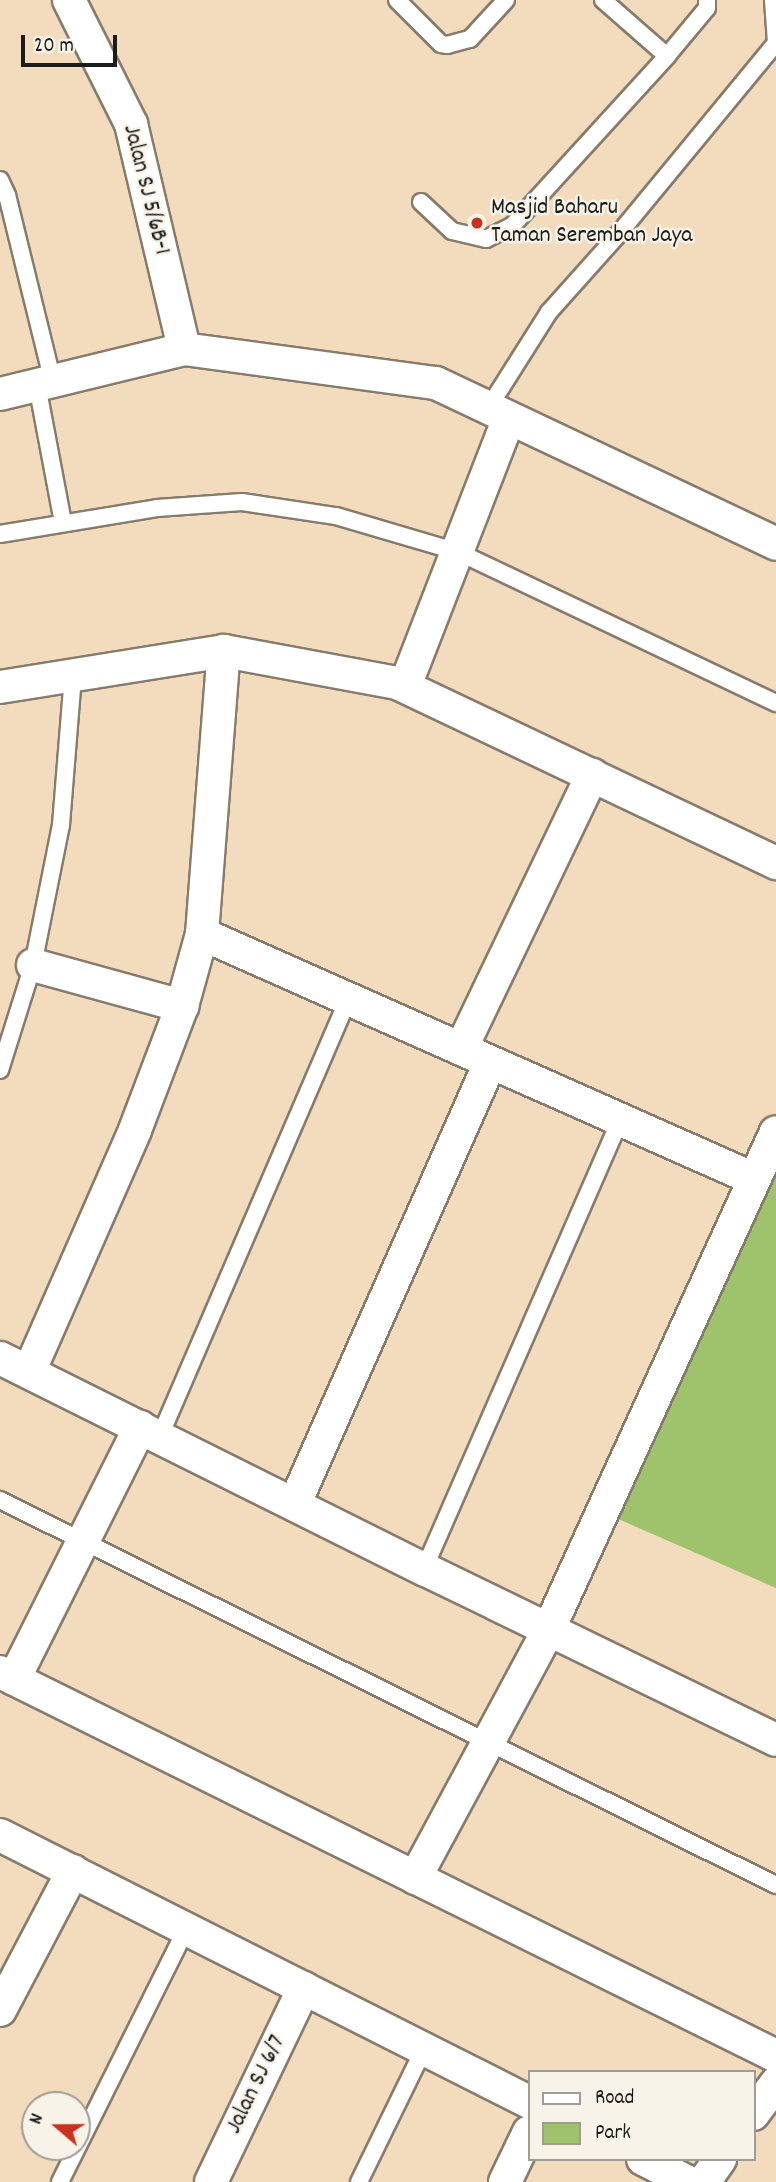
<!DOCTYPE html>
<style>
body{margin:0}
#map{position:relative;width:776px;height:2182px;overflow:hidden;background:#f2dcbd;font-family:Dekko,sans-serif}
div>[style]{position:absolute}
[style*='--x']{left:calc(var(--x)*1px);top:calc(var(--y)*1px);width:calc(var(--w)*1px);rotate:calc(var(--a)*1deg)}
.green>*{inset:0;background:#9fc36c}
.roads{filter:drop-shadow(2px 0 #877c6c) drop-shadow(-2px 0 #877c6c) drop-shadow(0 2px #877c6c) drop-shadow(0 -2px #877c6c)}
.lane>*{height:16px;margin:-8px;padding:0 8px;transform-origin:8px;border-radius:8px;background:#fff}
.street>*{height:32px;margin:-16px;padding:0 16px;transform-origin:16px;border-radius:16px;background:#fff}
.dots>*{width:19px;height:19px;translate:-50% -50%;box-sizing:border-box;border:4px solid #f7f3e8;border-radius:50%}
span{translate:-50% -50%;white-space:nowrap;text-align:center;line-height:1.15;-webkit-text-stroke:5px #f7f3e8;paint-order:stroke}
.street-label{font-size:24px;color:#1c1c1c}
.poi-label{font-size:24px;color:#1c1c1c}
.left{translate:0 -50%;text-align:left}
.legend{position:absolute;left:528px;top:2070px;width:228px;height:91px;box-sizing:border-box;background:#f7f3e8;border:2px solid #9f9d96;margin:0;padding:9px 12px;list-style:none;font-size:21px;color:#1c1c1c}
.legend li{display:flex;align-items:center;gap:14px;height:35px}
.legend b{width:35px;border:2px solid #9f9d96}
.north{position:absolute;left:21px;top:2091px;width:70px;height:70px;box-sizing:border-box;background:#f7f3e8;border:2px solid #9f9d96;border-radius:50%;rotate:290deg;font-size:19px;font-weight:700;line-height:28px;text-align:center;color:#1c1c1c}
.north::after{content:'';display:block;margin:auto;width:24px;height:32px;background:#c8321e;clip-path:polygon(50% 0,100% 100%,50% 72%,0 100%)}
.scale{position:absolute;left:21px;top:35px;width:96px;height:32px;box-sizing:border-box;border:4px solid #1c1c1c;border-top:0;padding-left:9px;font-size:21px;line-height:24px;white-space:nowrap;color:#1c1c1c;-webkit-text-stroke:5px #f7f3e8;paint-order:stroke}
</style>
<div id="map">
<div class="green">
<i style="clip-path:polygon(776px 1152px,776px 1588px,609px 1515px)"></i>
</div>
<div class="roads">
<div class="lane">
<i style="--x:397;--y:0;--w:62;--a:45"></i>
<i style="--x:441;--y:44;--w:6;--a:9"></i>
<i style="--x:447;--y:45;--w:24;--a:-15"></i>
<i style="--x:470;--y:39;--w:53;--a:-47.3"></i>
<i style="--x:603;--y:0;--w:85;--a:41.2"></i>
<i style="--x:0;--y:180;--w:17;--a:65"></i>
<i style="--x:7;--y:195;--w:193;--a:76.2"></i>
<i style="--x:421;--y:202;--w:42;--a:43.1"></i>
<i style="--x:452;--y:231;--w:35;--a:13"></i>
<i style="--x:486;--y:239;--w:29;--a:-27"></i>
<i style="--x:512;--y:226;--w:230;--a:-47.6"></i>
<i style="--x:667;--y:56;--w:62;--a:-50.2"></i>
<i style="--x:707;--y:8;--w:8;--a:-90"></i>
<i style="--x:37;--y:385;--w:140;--a:79.3"></i>
<i style="--x:489;--y:407;--w:112;--a:-57.7"></i>
<i style="--x:549;--y:312;--w:101;--a:-48.2"></i>
<i style="--x:616;--y:237;--w:251;--a:-50.5"></i>
<i style="--x:776;--y:43;--w:43;--a:-94"></i>
<i style="--x:0;--y:534;--w:159;--a:-9.4"></i>
<i style="--x:157;--y:508;--w:85;--a:-4"></i>
<i style="--x:242;--y:502;--w:95;--a:8.5"></i>
<i style="--x:336;--y:516;--w:127;--a:16.4"></i>
<i style="--x:458;--y:552;--w:352;--a:25.4"></i>
<i style="--x:0;--y:1070;--w:110;--a:-72.6"></i>
<i style="--x:33;--y:965;--w:143;--a:-78.7"></i>
<i style="--x:61;--y:825;--w:149;--a:-85.4"></i>
<i style="--x:160;--y:1436;--w:476;--a:-66.7"></i>
<i style="--x:0;--y:1500;--w:866;--a:26.39"></i>
<i style="--x:424;--y:1569;--w:490;--a:-66.4"></i>
<i style="--x:60;--y:2182;--w:283;--a:-63.5"></i>
<i style="--x:359;--y:2182;--w:148;--a:-64"></i>
</div>
<div class="street">
<i style="--x:69;--y:0;--w:139;--a:63.4"></i>
<i style="--x:131;--y:124;--w:231;--a:76.7"></i>
<i style="--x:0;--y:394;--w:189;--a:-13.7"></i>
<i style="--x:184;--y:349;--w:254;--a:7.7"></i>
<i style="--x:436;--y:383;--w:376;--a:25.3"></i>
<i style="--x:405;--y:686;--w:287;--a:-68.8"></i>
<i style="--x:0;--y:687;--w:227;--a:-9.1"></i>
<i style="--x:224;--y:651;--w:176;--a:10.5"></i>
<i style="--x:397;--y:683;--w:420;--a:25.4"></i>
<i style="--x:202;--y:934;--w:604;--a:23.93"></i>
<i style="--x:33;--y:965;--w:155;--a:15.4"></i>
<i style="--x:461;--y:1049;--w:304;--a:-64.4"></i>
<i style="--x:0;--y:1358;--w:474;--a:26.5"></i>
<i style="--x:424;--y:1569;--w:391;--a:25.9"></i>
<i style="--x:29;--y:1372;--w:264;--a:-66.3"></i>
<i style="--x:135;--y:1130;--w:133;--a:-69.2"></i>
<i style="--x:182;--y:1006;--w:75;--a:-74.5"></i>
<i style="--x:202;--y:934;--w:284;--a:-85.6"></i>
<i style="--x:295;--y:1503;--w:482;--a:-66.1"></i>
<i style="--x:0;--y:1672;--w:866;--a:26.33"></i>
<i style="--x:14;--y:1679;--w:282;--a:-63.4"></i>
<i style="--x:0;--y:1835;--w:593;--a:26.78"></i>
<i style="--x:415;--y:1878;--w:283;--a:-61.7"></i>
<i style="--x:549;--y:1629;--w:546;--a:-65.45"></i>
<i style="--x:0;--y:2010;--w:157;--a:-62.3"></i>
<i style="--x:753;--y:2114;--w:39;--a:-53"></i>
<i style="--x:643;--y:2159;--w:51;--a:27.1"></i>
<i style="--x:211;--y:2182;--w:215;--a:-64.4"></i>
<i style="--x:505;--y:2182;--w:55;--a:-64.4"></i>
<i style="--x:704;--y:2182;--w:28;--a:-55"></i>
</div>
</div>
<div class="dots">
<i style="left:477px;top:223px;background:#c8321e"></i>
</div>
<div class="street-label">
<span style="left:145px;top:190px;rotate:76deg">Jalan SJ 5/6B-1</span>
<span style="left:257px;top:2085px;rotate:-64deg">Jalan SJ 6/7</span>
</div>
<div class="poi-label">
<span class="left" style="left:491px;top:223px">Masjid Baharu<br>Taman Seremban Jaya</span>
</div>
<ul class="legend">
<li><b style="height:9px;background:#fff"></b>Road</li>
<li><b style="height:19px;background:#9fc36c"></b>Park</li>
</ul>
<div class="north">N</div>
<div class="scale">20 m</div>
</div>
